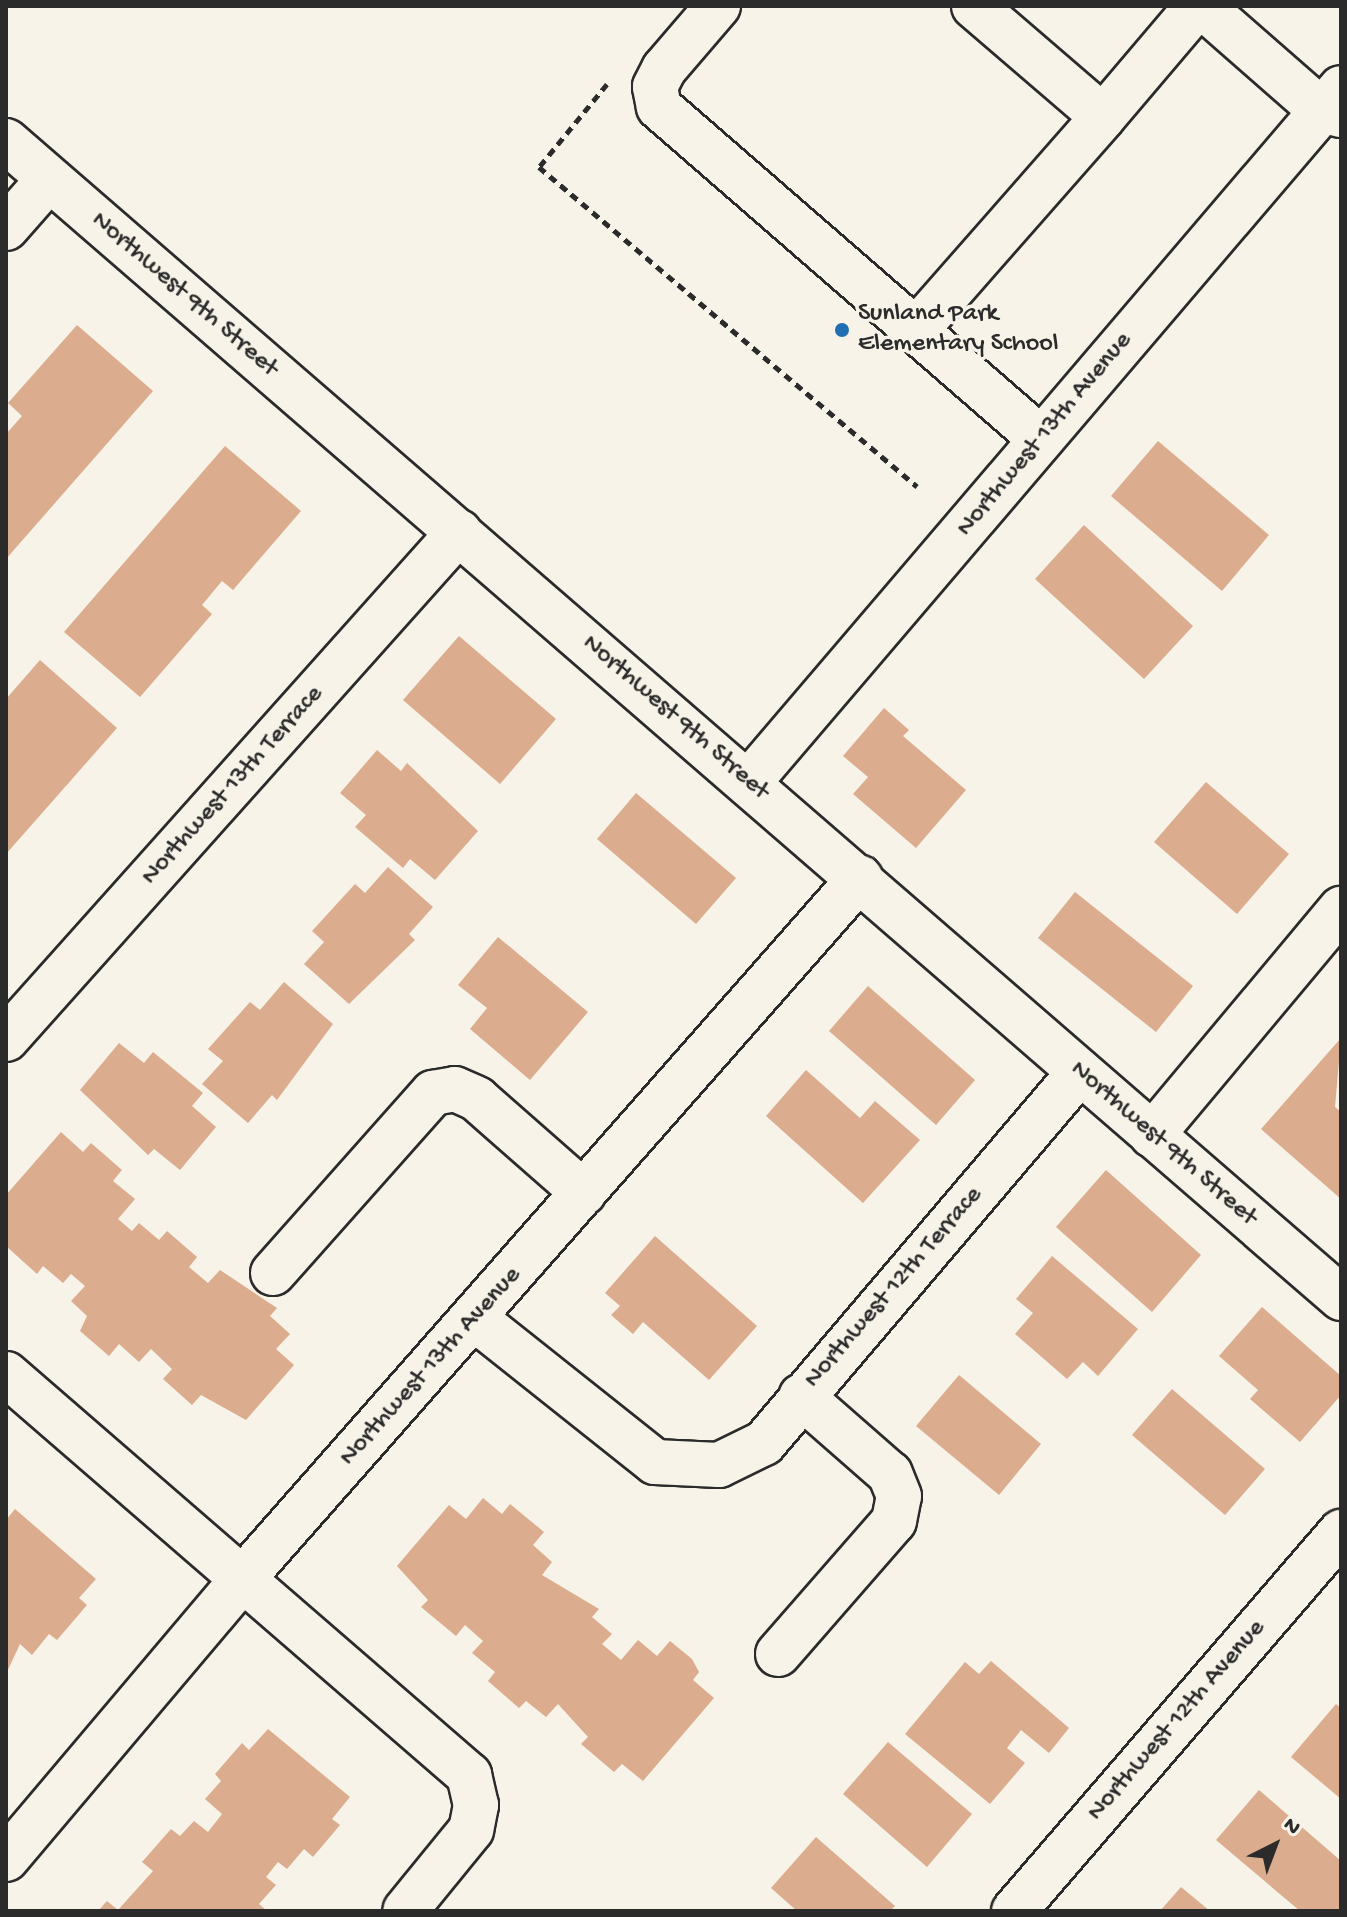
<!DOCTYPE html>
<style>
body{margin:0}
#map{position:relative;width:1347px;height:1917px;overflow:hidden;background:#f7f3e8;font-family:"Gochi Hand",sans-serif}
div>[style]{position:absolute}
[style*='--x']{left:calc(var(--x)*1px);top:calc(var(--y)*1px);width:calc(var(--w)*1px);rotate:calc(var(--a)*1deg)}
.building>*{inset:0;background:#dbac8d}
.path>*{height:5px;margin-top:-2.5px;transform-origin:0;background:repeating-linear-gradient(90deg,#2b2b2b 0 8px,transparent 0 14px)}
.roads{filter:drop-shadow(2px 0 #2b2b2b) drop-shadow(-2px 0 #2b2b2b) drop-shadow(0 2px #2b2b2b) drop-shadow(0 -2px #2b2b2b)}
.minor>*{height:44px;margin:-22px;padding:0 22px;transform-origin:22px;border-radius:22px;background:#f7f3e8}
.dots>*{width:22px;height:22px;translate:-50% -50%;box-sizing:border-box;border:4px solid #f7f3e8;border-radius:50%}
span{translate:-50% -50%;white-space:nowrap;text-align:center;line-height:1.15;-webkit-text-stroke:7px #f7f3e8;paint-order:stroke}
.street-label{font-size:26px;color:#2b2b2b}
.poi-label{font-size:26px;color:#2b2b2b}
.left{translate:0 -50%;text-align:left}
.frame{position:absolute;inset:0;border:8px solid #2b2b2b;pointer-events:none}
.north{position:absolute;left:1235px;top:1805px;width:80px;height:80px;-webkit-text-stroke:6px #f7f3e8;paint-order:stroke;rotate:42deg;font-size:22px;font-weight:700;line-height:32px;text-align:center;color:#2b2b2b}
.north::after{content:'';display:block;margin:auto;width:28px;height:36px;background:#2b2b2b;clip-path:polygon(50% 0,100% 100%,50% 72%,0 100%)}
</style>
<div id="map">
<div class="building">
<i style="clip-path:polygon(77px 325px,153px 391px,6px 559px,6px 434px,22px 416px,8px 403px)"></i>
<i style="clip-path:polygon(1158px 441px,1269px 535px,1222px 591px,1111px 496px)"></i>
<i style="clip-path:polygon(225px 446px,301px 511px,233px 590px,222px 581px,202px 605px,212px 614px,140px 697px,64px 632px)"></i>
<i style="clip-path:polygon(1084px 525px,1193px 626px,1144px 679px,1035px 579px)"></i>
<i style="clip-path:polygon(459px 636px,556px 719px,500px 784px,403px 700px)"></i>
<i style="clip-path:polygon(40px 660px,117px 728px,6px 854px,6px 699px)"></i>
<i style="clip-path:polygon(884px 708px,909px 730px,903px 736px,966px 790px,916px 848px,853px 794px,868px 777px,843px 756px)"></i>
<i style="clip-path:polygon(377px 750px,401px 771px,407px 763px,478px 831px,435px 880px,410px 859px,403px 868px,355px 827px,366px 815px,340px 793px)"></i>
<i style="clip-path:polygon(1206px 782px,1289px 854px,1237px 914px,1154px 842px)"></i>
<i style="clip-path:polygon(636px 793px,736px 878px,696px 924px,597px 839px)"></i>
<i style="clip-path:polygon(388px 867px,433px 907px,409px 934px,415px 940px,349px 1004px,304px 964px,324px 942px,312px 931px,355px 884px,365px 893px)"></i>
<i style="clip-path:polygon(1075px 892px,1193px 986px,1156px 1032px,1038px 938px)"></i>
<i style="clip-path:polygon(498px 937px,588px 1012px,530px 1080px,470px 1029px,487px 1008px,458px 985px)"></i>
<i style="clip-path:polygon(284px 982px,333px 1024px,277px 1100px,272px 1095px,248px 1123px,202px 1084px,223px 1061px,208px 1049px,250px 1002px,260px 1010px)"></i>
<i style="clip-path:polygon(868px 986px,975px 1080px,936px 1125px,829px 1031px)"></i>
<i style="clip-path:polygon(1341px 1038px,1335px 1107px,1341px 1112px,1341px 1199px,1261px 1129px)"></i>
<i style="clip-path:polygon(119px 1043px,144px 1063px,153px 1052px,203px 1093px,192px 1106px,216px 1127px,180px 1170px,154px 1149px,148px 1155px,80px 1090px)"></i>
<i style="clip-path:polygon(806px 1070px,860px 1118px,875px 1101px,920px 1140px,863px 1203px,766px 1116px)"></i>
<i style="clip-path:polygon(61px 1132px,83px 1152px,91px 1143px,122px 1170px,113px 1181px,135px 1199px,118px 1219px,132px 1231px,139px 1223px,159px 1240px,167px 1231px,197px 1257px,189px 1267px,208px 1283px,220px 1270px,277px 1308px,270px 1316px,290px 1334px,276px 1349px,294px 1365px,246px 1420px,201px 1395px,192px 1405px,163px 1379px,172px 1369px,151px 1349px,139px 1362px,119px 1344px,109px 1356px,80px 1331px,87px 1316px,71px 1301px,85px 1286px,71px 1274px,63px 1283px,43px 1266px,37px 1274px,6px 1246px,6px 1195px)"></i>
<i style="clip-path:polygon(1106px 1170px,1201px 1255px,1152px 1312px,1056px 1227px)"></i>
<i style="clip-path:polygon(655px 1236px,757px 1326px,709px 1380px,643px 1322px,633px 1334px,611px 1315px,620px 1306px,605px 1293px)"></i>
<i style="clip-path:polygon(1052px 1256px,1138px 1329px,1098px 1376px,1083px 1362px,1067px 1379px,1015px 1334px,1033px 1313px,1016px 1299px)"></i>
<i style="clip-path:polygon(1262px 1307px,1341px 1376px,1341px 1395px,1300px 1442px,1250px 1399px,1258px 1390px,1219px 1356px)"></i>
<i style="clip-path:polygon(959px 1375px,1041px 1444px,999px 1495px,916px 1426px)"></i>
<i style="clip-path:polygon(1172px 1389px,1265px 1469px,1225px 1515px,1132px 1435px)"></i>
<i style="clip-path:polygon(483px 1498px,502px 1514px,510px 1504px,544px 1532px,533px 1545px,552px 1562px,542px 1575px,599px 1609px,592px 1617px,612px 1634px,602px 1644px,621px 1660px,638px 1640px,657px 1656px,670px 1641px,692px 1659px,699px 1672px,693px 1680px,714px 1698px,643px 1781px,622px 1764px,614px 1772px,581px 1744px,588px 1737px,558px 1704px,546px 1717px,526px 1701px,519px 1708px,488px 1681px,495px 1672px,472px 1653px,483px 1641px,465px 1625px,456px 1636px,421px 1607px,428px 1600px,397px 1566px,449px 1505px,466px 1519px)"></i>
<i style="clip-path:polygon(15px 1509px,96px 1579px,79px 1598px,87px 1605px,57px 1640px,49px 1634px,32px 1655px,20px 1644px,6px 1674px,6px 1520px)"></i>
<i style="clip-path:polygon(991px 1661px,1069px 1728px,1049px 1753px,1021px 1730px,1007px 1748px,1025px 1763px,990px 1804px,905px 1734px,965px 1662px,979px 1674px)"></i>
<i style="clip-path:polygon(1336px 1704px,1341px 1708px,1341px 1799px,1291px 1757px)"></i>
<i style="clip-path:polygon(268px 1729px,350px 1797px,332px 1819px,340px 1825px,313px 1857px,304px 1849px,287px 1869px,278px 1862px,266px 1877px,276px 1885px,259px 1904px,267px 1911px,98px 1911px,107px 1901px,118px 1910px,153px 1871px,142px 1862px,171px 1829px,180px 1836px,194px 1821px,208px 1832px,222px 1814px,205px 1799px,221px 1781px,215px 1774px,242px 1743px,249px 1750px)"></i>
<i style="clip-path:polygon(888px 1742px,972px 1814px,927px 1867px,843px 1794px)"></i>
<i style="clip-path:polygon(1259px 1790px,1341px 1861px,1341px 1911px,1300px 1911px,1216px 1840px)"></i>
<i style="clip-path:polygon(816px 1837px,895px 1906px,890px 1911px,797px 1911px,771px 1888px)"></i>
<i style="clip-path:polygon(1181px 1887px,1210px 1911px,1160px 1911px)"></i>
</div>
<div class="path">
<i style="--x:607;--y:84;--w:107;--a:129.3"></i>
<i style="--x:539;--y:167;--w:495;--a:40.2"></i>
</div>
<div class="roads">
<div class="minor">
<i style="--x:718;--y:6;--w:83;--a:130.6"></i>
<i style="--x:664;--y:69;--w:20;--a:117"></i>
<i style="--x:655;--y:87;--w:20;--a:79"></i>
<i style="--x:659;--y:107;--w:506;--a:40.99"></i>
<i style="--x:974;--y:6;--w:170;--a:40.7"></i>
<i style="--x:1103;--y:117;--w:145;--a:-49.7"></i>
<i style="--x:1202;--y:6;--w:158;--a:41.2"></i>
<i style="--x:1321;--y:110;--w:21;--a:14"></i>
<i style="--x:6;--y:141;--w:1767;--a:40.91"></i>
<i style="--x:6;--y:228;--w:65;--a:-48.7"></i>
<i style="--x:916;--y:330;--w:283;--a:-48.7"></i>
<i style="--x:749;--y:782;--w:912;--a:-49.53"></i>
<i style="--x:6;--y:1039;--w:680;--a:-48.22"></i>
<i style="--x:1152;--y:1135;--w:295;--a:-50.1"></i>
<i style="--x:273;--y:1273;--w:241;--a:-48.4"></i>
<i style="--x:433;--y:1093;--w:22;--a:-10"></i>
<i style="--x:455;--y:1089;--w:24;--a:24"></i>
<i style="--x:477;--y:1099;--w:142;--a:41.3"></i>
<i style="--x:474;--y:1318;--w:231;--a:38.5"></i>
<i style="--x:655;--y:1462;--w:64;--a:2.7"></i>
<i style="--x:719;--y:1465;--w:50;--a:-26.1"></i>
<i style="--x:764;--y:1443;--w:486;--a:-49.6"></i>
<i style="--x:6;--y:1374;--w:613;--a:40.9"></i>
<i style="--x:469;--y:1775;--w:31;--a:77"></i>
<i style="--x:476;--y:1805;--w:25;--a:101"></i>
<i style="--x:471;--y:1830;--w:104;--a:129.2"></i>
<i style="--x:778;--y:1654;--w:176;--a:-48.9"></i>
<i style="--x:894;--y:1521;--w:25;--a:-79"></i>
<i style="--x:899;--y:1496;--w:24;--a:-112"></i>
<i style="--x:890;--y:1474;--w:118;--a:-138.8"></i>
<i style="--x:6;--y:1859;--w:369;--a:-49.8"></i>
<i style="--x:244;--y:1577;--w:932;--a:-48.61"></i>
<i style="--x:1014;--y:1911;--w:501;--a:-49.21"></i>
</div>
</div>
<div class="dots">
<i style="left:842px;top:330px;background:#1f6fb2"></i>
</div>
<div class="street-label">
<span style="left:184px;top:295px;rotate:41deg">Northwest 9th Street</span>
<span style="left:1045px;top:435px;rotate:-50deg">Northwest 13th Avenue</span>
<span style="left:675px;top:718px;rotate:41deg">Northwest 9th Street</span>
<span style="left:233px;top:786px;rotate:-48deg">Northwest 13th Terrace</span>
<span style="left:1163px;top:1144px;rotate:41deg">Northwest 9th Street</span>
<span style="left:894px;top:1288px;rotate:-49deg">Northwest 12th Terrace</span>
<span style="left:431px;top:1367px;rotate:-48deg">Northwest 13th Avenue</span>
<span style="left:1177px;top:1721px;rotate:-49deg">Northwest 12th Avenue</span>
</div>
<div class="poi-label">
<span class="left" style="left:858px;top:330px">Sunland Park<br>Elementary School</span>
</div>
<div class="frame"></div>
<div class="north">N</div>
</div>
